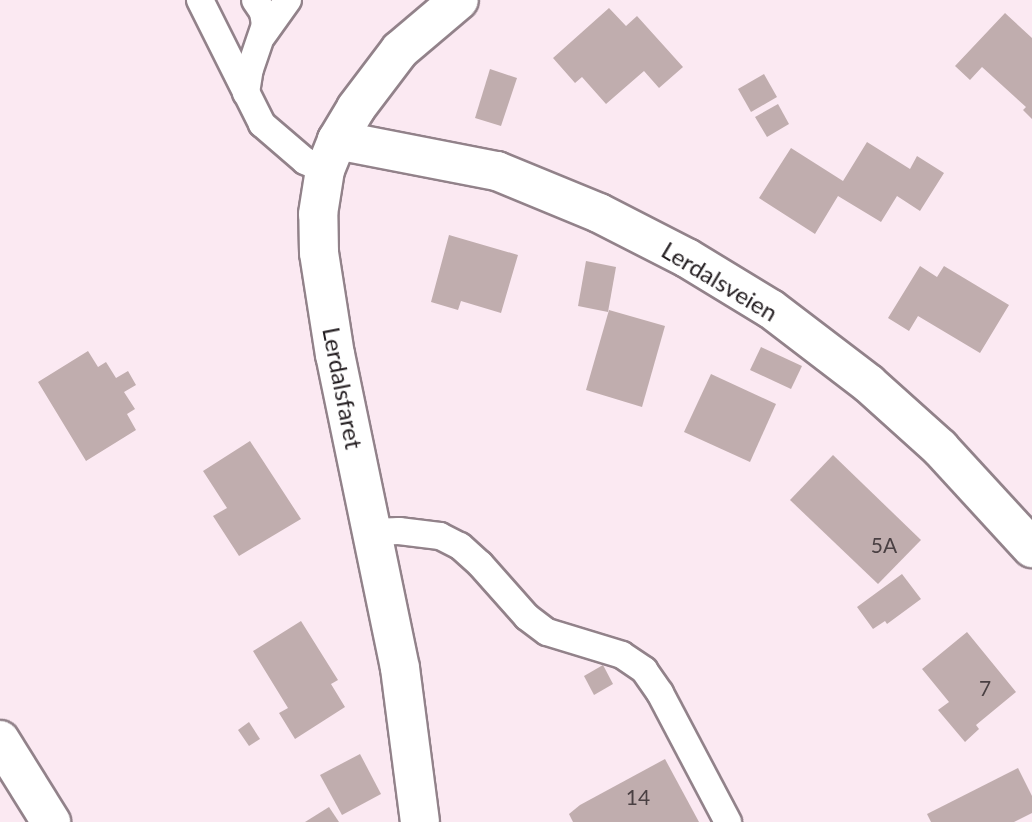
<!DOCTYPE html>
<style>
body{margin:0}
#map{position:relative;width:1032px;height:822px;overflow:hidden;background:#fbe9f2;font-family:Lato,sans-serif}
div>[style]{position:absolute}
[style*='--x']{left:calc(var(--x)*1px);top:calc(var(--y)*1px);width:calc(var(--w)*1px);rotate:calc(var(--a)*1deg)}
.building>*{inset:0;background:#c0adae}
.roads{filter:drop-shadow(2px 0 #92828a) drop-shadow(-2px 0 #92828a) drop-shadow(0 2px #92828a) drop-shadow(0 -2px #92828a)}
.service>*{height:26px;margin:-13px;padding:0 13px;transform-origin:13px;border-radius:13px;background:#fff}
.minor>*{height:38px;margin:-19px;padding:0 19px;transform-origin:19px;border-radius:19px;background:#fff}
.secondary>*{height:38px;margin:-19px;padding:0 19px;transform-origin:19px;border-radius:19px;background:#fff}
span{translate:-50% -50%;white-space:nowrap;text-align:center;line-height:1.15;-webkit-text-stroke:5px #fff;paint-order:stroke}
.number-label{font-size:21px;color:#4a4043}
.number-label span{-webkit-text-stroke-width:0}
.street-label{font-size:24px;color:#221c1f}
</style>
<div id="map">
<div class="building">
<i style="clip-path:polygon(609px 8px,626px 26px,637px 16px,683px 67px,659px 88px,644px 71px,606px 104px,582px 77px,575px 83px,553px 58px)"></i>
<i style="clip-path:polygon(1005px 13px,1032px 38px,1032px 119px,1023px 110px,1026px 107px,982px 67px,970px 80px,955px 66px)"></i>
<i style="clip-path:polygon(490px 69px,517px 78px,501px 126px,475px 118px)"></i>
<i style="clip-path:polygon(764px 74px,777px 97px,751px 112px,738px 89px)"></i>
<i style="clip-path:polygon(778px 104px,789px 124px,767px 137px,755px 117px)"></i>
<i style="clip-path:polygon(867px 142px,910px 169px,917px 156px,944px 173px,920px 211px,897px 196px,881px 222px,838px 196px,815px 234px,759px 198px,791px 148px,843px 181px)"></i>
<i style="clip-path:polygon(449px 235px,518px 255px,501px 313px,461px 301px,458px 310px,431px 302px)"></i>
<i style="clip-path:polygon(586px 261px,616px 267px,608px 312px,578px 306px)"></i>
<i style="clip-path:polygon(920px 266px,937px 277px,944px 266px,1009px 305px,980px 353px,918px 316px,909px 331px,888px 318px)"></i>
<i style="clip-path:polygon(609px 310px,665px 326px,642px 407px,586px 390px)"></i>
<i style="clip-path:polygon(761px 347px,802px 366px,791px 389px,750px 370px)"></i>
<i style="clip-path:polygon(88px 351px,98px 367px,106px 362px,116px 378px,128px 371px,136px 385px,124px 392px,135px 409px,127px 414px,136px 430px,86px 461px,38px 382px)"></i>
<i style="clip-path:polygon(711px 374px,776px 404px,750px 462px,684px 432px)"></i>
<i style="clip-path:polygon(250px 441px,301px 519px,239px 556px,213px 516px,227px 508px,203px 471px)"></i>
<i style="clip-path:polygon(833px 455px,921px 540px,878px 584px,790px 500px)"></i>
<i style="clip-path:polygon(902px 574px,921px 599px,887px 624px,885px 621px,873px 629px,857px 607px)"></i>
<i style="clip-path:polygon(301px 621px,338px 680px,331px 684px,345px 707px,295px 739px,279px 713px,288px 708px,253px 651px)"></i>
<i style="clip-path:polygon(967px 632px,1016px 692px,976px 725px,979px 729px,965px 742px,938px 710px,949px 702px,922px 669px)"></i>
<i style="clip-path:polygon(603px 665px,613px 684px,594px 695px,584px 676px)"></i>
<i style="clip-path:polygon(249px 722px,260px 739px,249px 746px,238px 730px)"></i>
<i style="clip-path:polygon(360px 754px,381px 794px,342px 815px,320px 775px)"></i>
<i style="clip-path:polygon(665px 759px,699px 822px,573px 822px,569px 814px,580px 805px)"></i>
<i style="clip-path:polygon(1018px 768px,1032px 796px,1032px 813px,1014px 822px,931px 822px,927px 814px)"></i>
<i style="clip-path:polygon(329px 807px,339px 822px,305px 822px)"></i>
</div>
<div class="roads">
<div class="service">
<i style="--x:200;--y:0;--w:139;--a:63.4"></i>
<i style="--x:262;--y:124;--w:57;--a:40.7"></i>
<i style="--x:305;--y:161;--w:22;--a:24"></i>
<i style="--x:263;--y:35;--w:43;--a:-54.5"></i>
<i style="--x:246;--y:93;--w:24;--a:-81"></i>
<i style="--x:250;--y:69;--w:46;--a:-71.2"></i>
<i style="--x:265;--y:25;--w:13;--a:-99"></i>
<i style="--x:263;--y:12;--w:14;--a:-124"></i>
<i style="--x:373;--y:532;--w:26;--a:-2"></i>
<i style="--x:399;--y:531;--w:41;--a:7"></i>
<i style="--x:440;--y:536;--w:22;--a:27"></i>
<i style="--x:460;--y:546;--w:27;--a:42"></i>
<i style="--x:480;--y:564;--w:71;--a:48.4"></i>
<i style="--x:527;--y:617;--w:25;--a:37"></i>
<i style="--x:547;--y:632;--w:78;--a:17"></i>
<i style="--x:622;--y:655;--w:27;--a:34"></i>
<i style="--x:644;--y:670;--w:28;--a:55"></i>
<i style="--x:660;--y:693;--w:146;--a:62.2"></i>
</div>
<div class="minor">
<i style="--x:337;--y:140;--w:163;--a:11"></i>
<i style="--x:497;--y:171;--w:110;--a:22.4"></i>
<i style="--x:599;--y:213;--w:99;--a:27.1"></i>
<i style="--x:687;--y:258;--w:98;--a:31.3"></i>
<i style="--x:771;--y:309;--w:123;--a:37.4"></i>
<i style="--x:869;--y:384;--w:96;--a:42"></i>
<i style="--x:940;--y:448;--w:136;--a:47.4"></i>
<i style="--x:420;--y:822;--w:155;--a:-97.4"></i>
<i style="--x:400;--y:668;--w:320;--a:-101.7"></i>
<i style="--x:335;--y:355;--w:103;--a:-98.9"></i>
<i style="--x:319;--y:253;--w:39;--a:-91"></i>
<i style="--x:318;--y:214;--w:45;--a:-81"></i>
<i style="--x:325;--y:170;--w:32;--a:-68"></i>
<i style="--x:337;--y:140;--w:37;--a:-59"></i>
<i style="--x:356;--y:108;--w:73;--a:-52.8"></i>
<i style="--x:400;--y:50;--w:77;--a:-40.3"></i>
</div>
<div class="secondary">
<i style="--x:0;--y:740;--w:97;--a:58.1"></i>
</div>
</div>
<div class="number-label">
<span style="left:884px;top:545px">5A</span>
<span style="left:985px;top:688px">7</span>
<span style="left:638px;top:797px">14</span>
</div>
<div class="street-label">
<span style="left:720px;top:281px;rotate:31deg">Lerdalsveien</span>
<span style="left:343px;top:388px;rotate:79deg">Lerdalsfaret</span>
</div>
</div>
